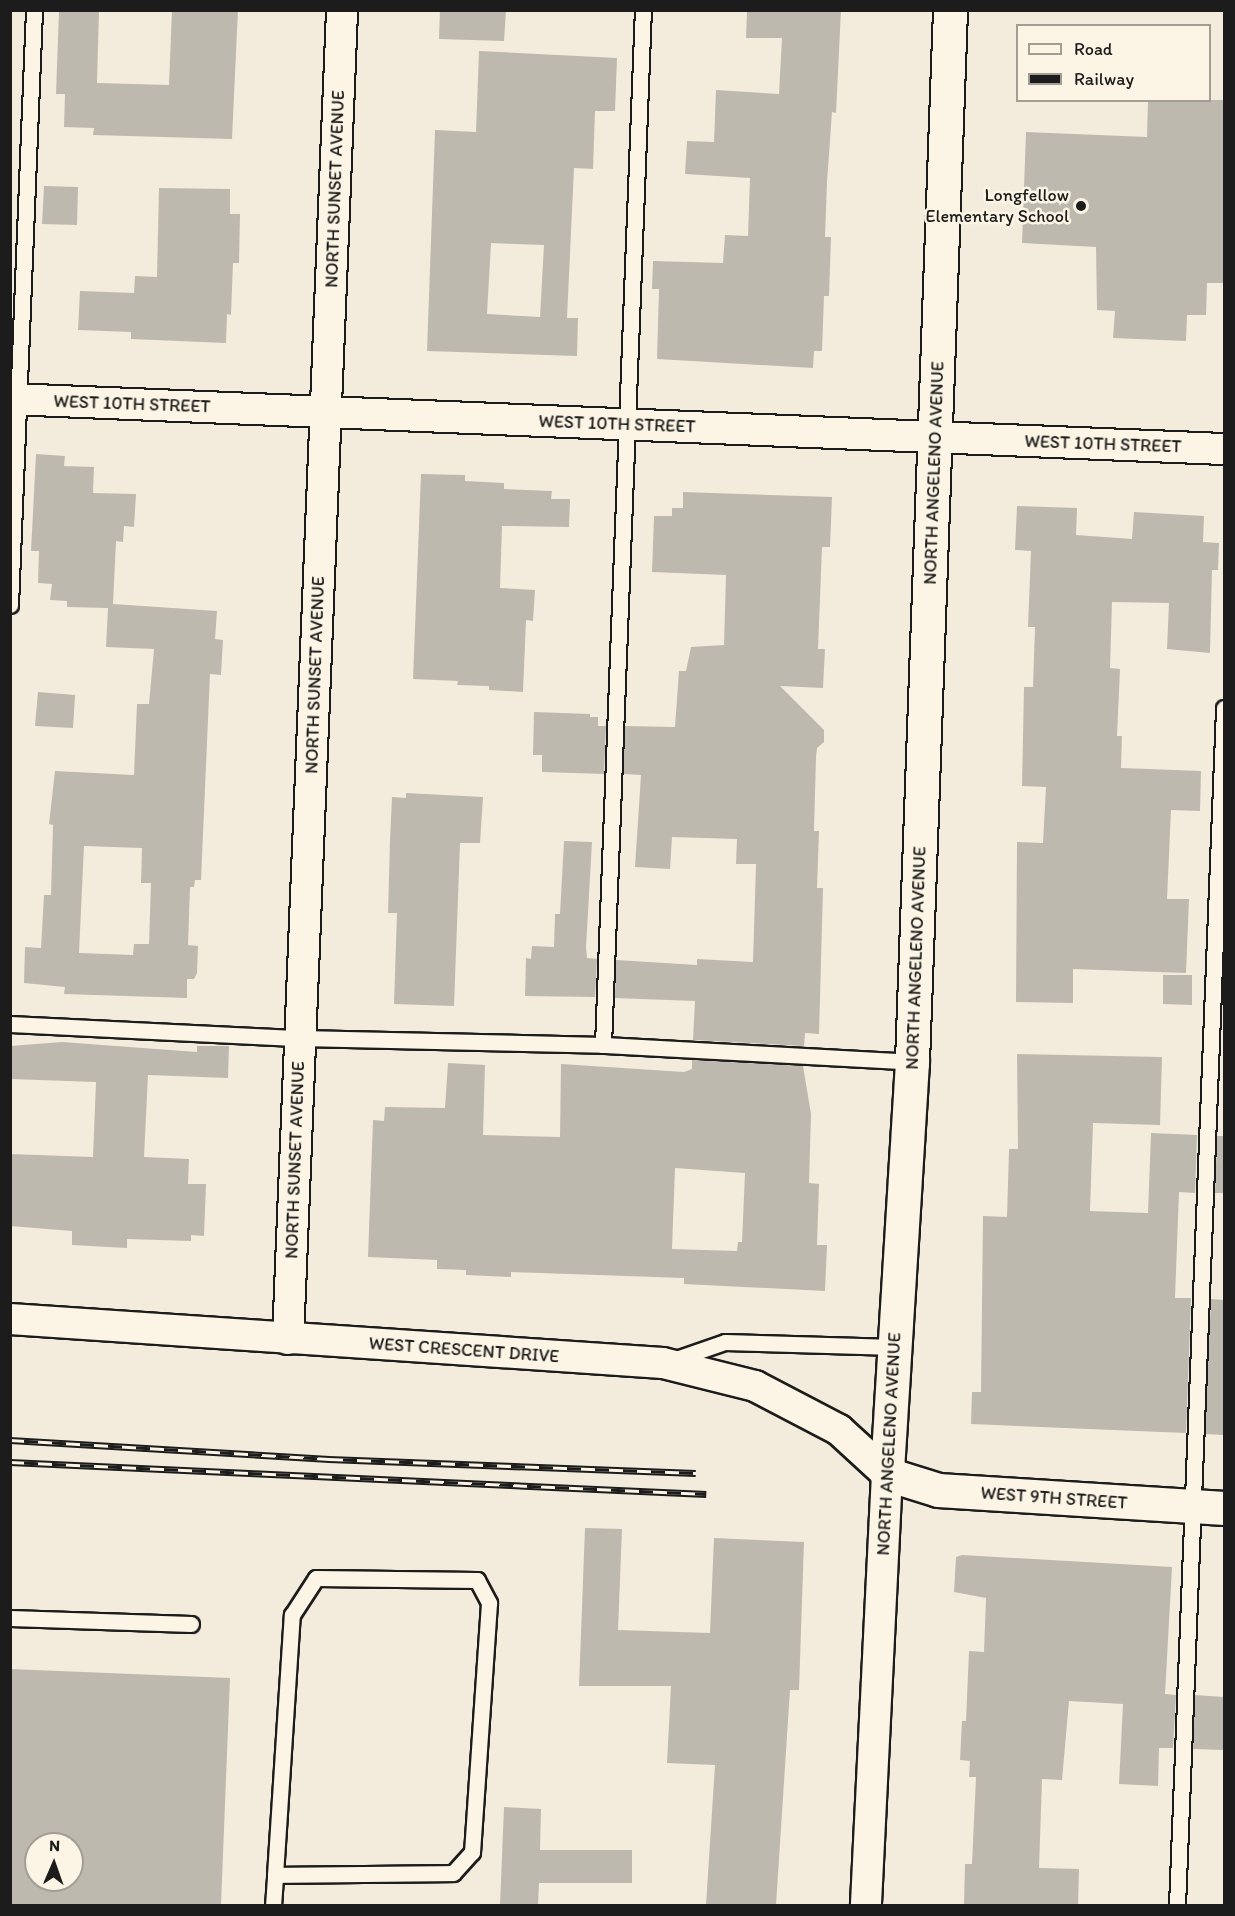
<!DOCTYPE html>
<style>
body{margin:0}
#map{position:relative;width:1235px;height:1916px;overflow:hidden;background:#f3ecdd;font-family:Itim,sans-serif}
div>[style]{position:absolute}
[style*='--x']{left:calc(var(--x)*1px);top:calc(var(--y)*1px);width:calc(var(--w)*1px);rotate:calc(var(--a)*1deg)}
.building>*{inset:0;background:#beb9ae}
.roads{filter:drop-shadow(2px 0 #1c1c1c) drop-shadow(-2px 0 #1c1c1c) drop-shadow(0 2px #1c1c1c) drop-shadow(0 -2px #1c1c1c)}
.lane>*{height:15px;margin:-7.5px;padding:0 7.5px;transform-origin:7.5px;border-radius:7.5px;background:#fcf5e5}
.street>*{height:30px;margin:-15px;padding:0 15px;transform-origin:15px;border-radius:15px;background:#fcf5e5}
.secondary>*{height:33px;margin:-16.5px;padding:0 16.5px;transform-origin:16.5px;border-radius:16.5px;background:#fcf5e5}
.rail>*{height:7px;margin-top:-3.5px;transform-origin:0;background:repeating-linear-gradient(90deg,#fcf5e5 0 14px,#1c1c1c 0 28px);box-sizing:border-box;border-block:2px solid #1c1c1c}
.dots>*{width:16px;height:16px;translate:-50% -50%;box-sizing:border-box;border:3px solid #fcf5e5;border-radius:50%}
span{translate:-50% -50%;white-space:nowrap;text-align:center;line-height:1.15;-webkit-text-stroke:5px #fcf5e5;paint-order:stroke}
.street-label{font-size:18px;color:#1c1c1c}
.poi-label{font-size:18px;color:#1c1c1c}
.right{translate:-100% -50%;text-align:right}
.frame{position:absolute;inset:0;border:12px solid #1c1c1c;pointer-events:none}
.legend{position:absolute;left:1016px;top:24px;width:195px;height:78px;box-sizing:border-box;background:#fcf5e5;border:2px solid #a29e95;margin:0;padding:8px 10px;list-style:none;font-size:18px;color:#1c1c1c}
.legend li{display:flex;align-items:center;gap:12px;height:30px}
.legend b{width:30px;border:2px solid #a29e95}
.north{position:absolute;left:24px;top:1832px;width:60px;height:60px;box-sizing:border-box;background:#fcf5e5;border:2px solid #a29e95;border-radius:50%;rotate:2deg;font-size:16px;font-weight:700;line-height:24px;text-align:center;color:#1c1c1c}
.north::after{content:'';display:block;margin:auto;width:21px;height:27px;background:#1c1c1c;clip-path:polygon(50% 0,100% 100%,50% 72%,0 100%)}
</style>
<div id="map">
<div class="building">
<i style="clip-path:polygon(59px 10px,99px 10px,97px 83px,169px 85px,172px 10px,238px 10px,232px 139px,93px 135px,94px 128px,64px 127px,65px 94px,56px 94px)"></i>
<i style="clip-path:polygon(440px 10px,506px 10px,504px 41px,439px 39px)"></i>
<i style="clip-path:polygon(747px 10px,841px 10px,836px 113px,832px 112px,827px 182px,825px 237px,831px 237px,829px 296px,824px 296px,822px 351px,814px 351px,813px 368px,657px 359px,659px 289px,652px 289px,653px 261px,723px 263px,725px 235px,748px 236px,750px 178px,685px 174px,687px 141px,714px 142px,716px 90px,779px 94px,782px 38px,746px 38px)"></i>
<i style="clip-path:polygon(evenodd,479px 51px,617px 58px,615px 111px,595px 111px,593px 169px,574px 168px,567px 318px,578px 318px,577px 356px,427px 351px,435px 130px,476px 132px,479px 51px,491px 243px,544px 245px,540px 317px,487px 314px,491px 243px)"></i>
<i style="clip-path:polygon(1148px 100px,1224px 100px,1224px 283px,1207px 283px,1206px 315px,1187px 315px,1186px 341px,1113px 338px,1115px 311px,1097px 310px,1096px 247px,1022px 243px,1026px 132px,1147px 137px)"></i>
<i style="clip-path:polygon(44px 186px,78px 187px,77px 225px,42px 224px)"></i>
<i style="clip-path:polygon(159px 188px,230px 189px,230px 214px,240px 214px,239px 263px,233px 263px,231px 315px,227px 314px,226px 343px,131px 339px,131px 332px,78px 330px,80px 291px,134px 293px,135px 276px,157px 277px)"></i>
<i style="clip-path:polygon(evenodd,36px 454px,65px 456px,64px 466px,94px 467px,93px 493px,136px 494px,134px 527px,124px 526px,123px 542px,116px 541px,113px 604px,217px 611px,215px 639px,223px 640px,221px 675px,210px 674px,201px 880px,195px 880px,194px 887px,190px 887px,188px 945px,198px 946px,197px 973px,194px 979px,187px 979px,187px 998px,64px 994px,65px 987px,24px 983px,25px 947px,41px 948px,44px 895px,51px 895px,53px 825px,49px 824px,55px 771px,134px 775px,137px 704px,149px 704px,154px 649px,106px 647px,108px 608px,67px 607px,67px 601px,50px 600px,52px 584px,38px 583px,39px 551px,31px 551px,36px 454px,84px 846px,142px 848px,141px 883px,151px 883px,149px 944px,134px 944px,133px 955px,79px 953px,84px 846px)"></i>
<i style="clip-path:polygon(421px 474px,465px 475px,465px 481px,504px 483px,504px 489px,552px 491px,551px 499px,570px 499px,569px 527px,502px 526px,500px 588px,535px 590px,533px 621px,526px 620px,523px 692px,489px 690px,489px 686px,457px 685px,458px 681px,413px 679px)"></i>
<i style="clip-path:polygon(683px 492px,832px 497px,830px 547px,822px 547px,818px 649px,825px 649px,823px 688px,780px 686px,824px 730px,824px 742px,817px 748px,816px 757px,814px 831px,819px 831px,817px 888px,823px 888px,819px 1034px,805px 1033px,804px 1046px,693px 1040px,695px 1001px,615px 998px,616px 960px,697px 965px,697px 959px,753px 962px,756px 864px,736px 864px,737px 839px,672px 837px,670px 869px,635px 867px,641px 775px,623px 774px,625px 726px,675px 727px,679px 671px,686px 671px,691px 647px,724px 645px,726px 575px,652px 572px,654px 516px,672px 516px,672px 508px,683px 508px)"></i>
<i style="clip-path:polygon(1017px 506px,1077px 508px,1076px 535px,1132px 539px,1134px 512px,1204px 516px,1203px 542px,1219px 543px,1218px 570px,1212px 570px,1210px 653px,1167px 649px,1169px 603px,1112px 602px,1110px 668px,1120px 669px,1117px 736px,1122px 736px,1121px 768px,1201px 771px,1200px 811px,1171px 810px,1167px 899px,1189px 899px,1186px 973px,1073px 969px,1073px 1003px,1016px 1002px,1017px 842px,1043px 843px,1046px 787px,1022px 786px,1024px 687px,1033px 687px,1035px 627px,1028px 627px,1031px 551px,1015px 550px)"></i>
<i style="clip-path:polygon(38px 692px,75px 695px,73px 728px,35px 726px)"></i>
<i style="clip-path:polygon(534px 712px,590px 714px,590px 717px,598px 717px,598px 726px,606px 726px,604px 774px,542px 772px,542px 755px,533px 755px)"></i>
<i style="clip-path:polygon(406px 793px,483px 797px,480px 843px,460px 843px,454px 1006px,394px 1004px,397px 913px,388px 913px,390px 840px,392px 797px,406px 798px)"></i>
<i style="clip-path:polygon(564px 841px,592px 842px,586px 948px,587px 958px,597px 959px,595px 997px,525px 996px,526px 958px,531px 959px,532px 946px,554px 947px,555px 914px,560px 914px)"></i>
<i style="clip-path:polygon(1163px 975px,1192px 975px,1192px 1005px,1163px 1004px)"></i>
<i style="clip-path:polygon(62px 1042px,197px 1052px,197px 1046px,229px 1046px,228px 1078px,148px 1075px,144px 1157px,189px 1159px,188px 1184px,206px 1184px,204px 1236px,191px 1235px,191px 1241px,127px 1239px,127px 1248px,72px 1245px,72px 1231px,10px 1226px,10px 1154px,93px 1157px,96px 1082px,10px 1079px,10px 1046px)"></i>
<i style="clip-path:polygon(1017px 1054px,1162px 1057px,1160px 1125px,1093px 1123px,1090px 1211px,1148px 1213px,1151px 1133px,1197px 1135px,1195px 1193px,1179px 1192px,1175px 1298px,1191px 1298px,1186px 1433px,971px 1424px,972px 1392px,981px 1392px,983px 1216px,1007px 1217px,1009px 1149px,1018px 1149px)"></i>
<i style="clip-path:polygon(evenodd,692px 1060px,803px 1066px,811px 1114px,809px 1183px,819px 1184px,817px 1245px,827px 1245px,825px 1291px,684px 1284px,684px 1278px,511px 1272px,511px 1277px,466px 1275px,466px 1270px,437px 1269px,437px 1260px,368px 1257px,373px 1120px,384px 1121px,385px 1107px,445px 1108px,448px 1063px,485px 1065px,483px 1135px,560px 1137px,561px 1064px,684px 1072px,692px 1069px,692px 1060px,675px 1168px,745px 1173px,742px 1242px,738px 1242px,737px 1251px,672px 1249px,675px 1168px)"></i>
<i style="clip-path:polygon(1217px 1136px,1224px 1136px,1224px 1193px,1215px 1193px)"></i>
<i style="clip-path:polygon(1211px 1299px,1224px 1300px,1224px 1435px,1205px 1434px)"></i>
<i style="clip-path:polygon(585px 1528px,622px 1529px,618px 1630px,710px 1633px,714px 1538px,804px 1542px,799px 1690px,790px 1690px,776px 1905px,706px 1905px,715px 1765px,667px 1763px,671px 1686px,579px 1686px)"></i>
<i style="clip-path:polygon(962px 1555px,1172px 1567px,1165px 1694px,1176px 1695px,1173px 1748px,1159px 1748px,1158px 1786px,1119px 1784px,1123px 1704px,1069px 1701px,1062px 1780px,1042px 1779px,1039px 1868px,1079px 1869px,1078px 1905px,964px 1905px,965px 1864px,972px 1864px,976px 1777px,969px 1777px,970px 1761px,960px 1760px,962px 1721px,966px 1721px,969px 1651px,984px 1652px,986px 1598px,954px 1592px,956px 1557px)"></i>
<i style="clip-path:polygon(evenodd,10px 1669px,230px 1678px,221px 1905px,10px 1905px,10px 1669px,36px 1844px,72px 1844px,72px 1880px,36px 1880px,36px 1844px)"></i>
<i style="clip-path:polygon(1195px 1695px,1224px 1697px,1224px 1750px,1193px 1749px)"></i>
<i style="clip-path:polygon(504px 1807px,541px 1809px,540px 1850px,632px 1850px,632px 1883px,539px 1883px,538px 1905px,500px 1905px)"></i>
</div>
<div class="roads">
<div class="lane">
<i style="--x:10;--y:605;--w:595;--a:-87.69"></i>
<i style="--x:10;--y:1024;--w:290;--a:2.8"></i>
<i style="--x:300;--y:1038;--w:303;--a:1.3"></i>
<i style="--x:603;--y:1045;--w:309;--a:3.1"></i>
<i style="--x:603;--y:1045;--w:1036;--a:-87.79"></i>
<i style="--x:670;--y:1361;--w:58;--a:-19.1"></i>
<i style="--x:725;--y:1342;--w:170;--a:1.7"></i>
<i style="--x:10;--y:1618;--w:181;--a:1.9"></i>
<i style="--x:273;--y:1906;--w:31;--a:-86"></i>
<i style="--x:275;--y:1875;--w:261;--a:-86.3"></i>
<i style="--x:292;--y:1615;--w:44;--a:-57"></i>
<i style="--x:316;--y:1578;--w:161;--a:0.7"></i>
<i style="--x:477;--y:1580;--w:26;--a:62"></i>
<i style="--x:489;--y:1603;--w:250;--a:93.9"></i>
<i style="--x:472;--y:1852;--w:28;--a:132"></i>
<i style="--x:453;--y:1873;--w:178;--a:179.4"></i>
<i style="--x:1177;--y:1906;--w:1199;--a:-87.75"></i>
</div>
<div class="street">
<i style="--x:10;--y:399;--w:1215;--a:2.36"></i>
<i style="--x:10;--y:1319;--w:654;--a:3.85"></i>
<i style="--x:663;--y:1363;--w:95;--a:14"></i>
<i style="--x:755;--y:1386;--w:95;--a:27.6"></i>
<i style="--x:839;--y:1430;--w:65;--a:42.5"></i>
<i style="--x:887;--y:1474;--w:433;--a:92.8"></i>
<i style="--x:288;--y:1339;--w:1330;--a:-87.67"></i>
</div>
<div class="secondary">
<i style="--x:950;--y:10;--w:1053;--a:92.07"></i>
<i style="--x:912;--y:1062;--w:413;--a:93.5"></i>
<i style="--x:887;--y:1474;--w:53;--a:17.4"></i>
<i style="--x:938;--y:1490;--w:287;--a:3.6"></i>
</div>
</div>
<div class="rail">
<i style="--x:10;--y:1440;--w:320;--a:3.4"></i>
<i style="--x:329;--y:1459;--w:367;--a:2.2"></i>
<i style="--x:10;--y:1462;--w:697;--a:2.63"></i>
</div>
<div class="dots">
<i style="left:1081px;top:206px;background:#1c1c1c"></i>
</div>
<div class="street-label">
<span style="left:335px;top:189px;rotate:-88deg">NORTH SUNSET AVENUE</span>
<span style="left:132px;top:404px;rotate:2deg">WEST 10TH STREET</span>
<span style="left:617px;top:424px;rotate:2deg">WEST 10TH STREET</span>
<span style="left:1103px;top:444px;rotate:2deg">WEST 10TH STREET</span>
<span style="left:934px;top:473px;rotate:-88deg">NORTH ANGELENO AVENUE</span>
<span style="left:315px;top:675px;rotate:-88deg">NORTH SUNSET AVENUE</span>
<span style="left:916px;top:958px;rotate:-88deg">NORTH ANGELENO AVENUE</span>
<span style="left:295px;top:1160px;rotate:-88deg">NORTH SUNSET AVENUE</span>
<span style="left:464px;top:1350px;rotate:4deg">WEST CRESCENT DRIVE</span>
<span style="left:889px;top:1444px;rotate:-87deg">NORTH ANGELENO AVENUE</span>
<span style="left:1054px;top:1498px;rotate:4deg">WEST 9TH STREET</span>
</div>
<div class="poi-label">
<span class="right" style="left:1069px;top:206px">Longfellow<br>Elementary School</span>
</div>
<div class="frame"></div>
<ul class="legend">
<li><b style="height:8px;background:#fcf5e5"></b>Road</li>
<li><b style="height:8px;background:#1c1c1c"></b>Railway</li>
</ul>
<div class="north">N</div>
</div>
